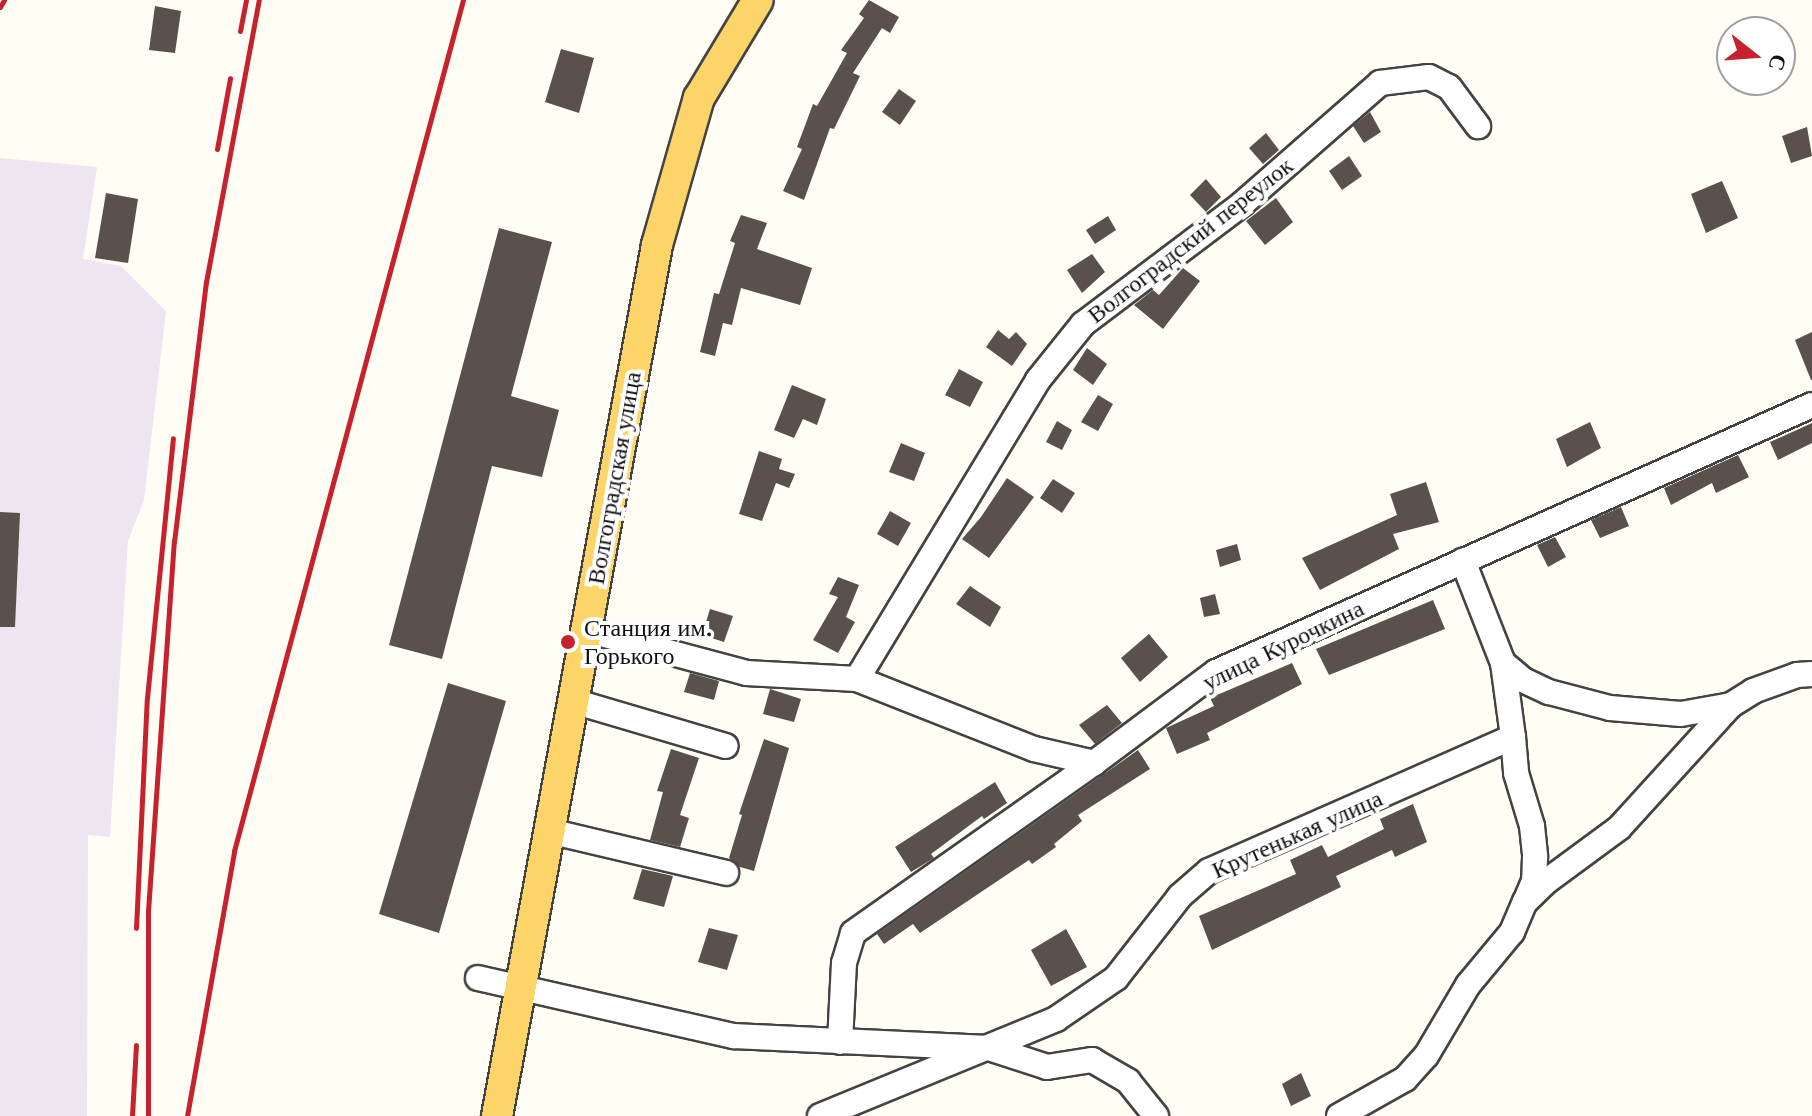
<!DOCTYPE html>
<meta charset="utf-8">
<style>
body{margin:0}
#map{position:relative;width:1812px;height:1116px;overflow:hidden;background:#fffdf4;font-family:"Libre Baskerville",serif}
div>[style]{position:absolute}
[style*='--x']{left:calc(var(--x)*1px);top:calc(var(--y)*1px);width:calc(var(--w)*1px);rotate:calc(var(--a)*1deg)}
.industrial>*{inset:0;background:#ede5ef}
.building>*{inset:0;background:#5a514c}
.roads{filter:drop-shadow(2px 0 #434343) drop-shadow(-2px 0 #434343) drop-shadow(0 2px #434343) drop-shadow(0 -2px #434343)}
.minor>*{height:24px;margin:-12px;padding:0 12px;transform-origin:12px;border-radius:12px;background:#fff}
.major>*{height:30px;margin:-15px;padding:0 15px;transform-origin:15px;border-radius:15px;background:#fcd467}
.rail>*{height:5px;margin:-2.5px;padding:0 2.5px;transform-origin:2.5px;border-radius:2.5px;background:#c6222e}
.dots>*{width:22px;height:22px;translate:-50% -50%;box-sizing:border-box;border:4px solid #fff;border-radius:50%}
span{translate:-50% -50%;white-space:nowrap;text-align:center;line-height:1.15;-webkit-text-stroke:8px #fff;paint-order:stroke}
.street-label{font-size:24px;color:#101010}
.poi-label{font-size:24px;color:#101010}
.left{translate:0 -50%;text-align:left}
.north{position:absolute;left:1716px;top:16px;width:80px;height:80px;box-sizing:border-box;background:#fff;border:2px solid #9f9f9f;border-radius:50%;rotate:107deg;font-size:22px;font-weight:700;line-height:32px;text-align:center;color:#101010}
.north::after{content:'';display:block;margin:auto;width:28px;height:36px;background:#c6222e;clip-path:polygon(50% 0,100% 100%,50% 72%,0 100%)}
</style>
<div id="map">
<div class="industrial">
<i style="clip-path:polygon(0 158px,97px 167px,83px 259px,121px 266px,166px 311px,144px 500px,128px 541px,110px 837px,88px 835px,87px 1116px,0 1116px)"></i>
</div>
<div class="building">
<i style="clip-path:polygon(869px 0,899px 17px,890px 33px,882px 28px,853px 73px,860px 76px,834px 129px,830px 128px,804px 200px,783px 191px,802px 149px,797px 147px,813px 104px,817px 106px,847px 53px,841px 50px,864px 18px,859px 14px)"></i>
<i style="clip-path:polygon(155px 6px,181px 11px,175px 53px,149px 50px)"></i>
<i style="clip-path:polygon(561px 49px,594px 58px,579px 113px,545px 102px)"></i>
<i style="clip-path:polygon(899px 89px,916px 101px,900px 125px,882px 112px)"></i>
<i style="clip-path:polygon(1370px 112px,1381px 132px,1364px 143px,1353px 126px)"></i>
<i style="clip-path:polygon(1807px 127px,1812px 156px,1791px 163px,1782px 136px)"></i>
<i style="clip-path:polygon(1266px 133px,1279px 150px,1263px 164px,1249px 148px)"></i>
<i style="clip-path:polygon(1349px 156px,1362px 176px,1342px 190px,1329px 171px)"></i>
<i style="clip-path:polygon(1206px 179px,1221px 197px,1206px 212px,1190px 195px)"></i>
<i style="clip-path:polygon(1722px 181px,1738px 218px,1706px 233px,1691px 194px)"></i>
<i style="clip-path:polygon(106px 193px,138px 199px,128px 263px,95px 258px)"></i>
<i style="clip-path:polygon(1276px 198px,1293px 222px,1265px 245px,1246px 221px)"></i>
<i style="clip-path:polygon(741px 215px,767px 223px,757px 249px,812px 268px,800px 305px,741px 288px,732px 325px,723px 323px,715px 356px,700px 352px,714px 293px,719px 294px,735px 243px,730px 241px)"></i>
<i style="clip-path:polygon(1108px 216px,1116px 230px,1095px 244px,1086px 230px)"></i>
<i style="clip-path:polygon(499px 228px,552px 242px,511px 396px,559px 410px,542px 477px,492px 466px,442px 659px,389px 645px)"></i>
<i style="clip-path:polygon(1092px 254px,1105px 272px,1082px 293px,1067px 270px)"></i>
<i style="clip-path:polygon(1183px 268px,1200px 281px,1163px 329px,1134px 305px,1153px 290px,1159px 295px)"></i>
<i style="clip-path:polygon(998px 330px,1009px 339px,1016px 332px,1027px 344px,1012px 366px,986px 347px)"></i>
<i style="clip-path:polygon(1812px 332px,1812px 380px,1811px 380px,1795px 340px)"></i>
<i style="clip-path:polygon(1087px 348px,1107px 364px,1093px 385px,1073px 370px)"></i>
<i style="clip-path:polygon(959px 369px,983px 382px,970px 407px,945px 395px)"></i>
<i style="clip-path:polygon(792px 385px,826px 399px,817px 425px,803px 419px,794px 438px,774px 430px)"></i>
<i style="clip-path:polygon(1098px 395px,1113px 404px,1098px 431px,1081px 422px)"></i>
<i style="clip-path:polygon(1057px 421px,1072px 430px,1062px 450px,1046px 442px)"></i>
<i style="clip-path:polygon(1590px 422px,1601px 448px,1567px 467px,1556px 439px)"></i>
<i style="clip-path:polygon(1812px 423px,1812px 443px,1778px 460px,1770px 442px)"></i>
<i style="clip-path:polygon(901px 443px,925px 453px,914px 481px,889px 472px)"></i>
<i style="clip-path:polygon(759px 451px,782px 459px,779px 469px,795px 474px,789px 488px,776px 483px,762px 521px,739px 514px)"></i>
<i style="clip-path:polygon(1738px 455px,1749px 477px,1716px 493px,1712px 483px,1671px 505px,1664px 488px)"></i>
<i style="clip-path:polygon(1007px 478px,1034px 497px,989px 558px,962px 539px,981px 517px)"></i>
<i style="clip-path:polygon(1053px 479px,1075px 493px,1062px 513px,1040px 498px)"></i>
<i style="clip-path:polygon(1426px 482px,1439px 522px,1393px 534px,1399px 549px,1320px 590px,1302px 558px,1397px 515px,1390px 494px)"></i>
<i style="clip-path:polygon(1621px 507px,1629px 526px,1600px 538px,1591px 520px)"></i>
<i style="clip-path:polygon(890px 511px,911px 523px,898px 546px,877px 534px)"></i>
<i style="clip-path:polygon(0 512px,20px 513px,15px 627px,0 627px)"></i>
<i style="clip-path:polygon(1555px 537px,1566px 557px,1548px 567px,1537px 545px)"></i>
<i style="clip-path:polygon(1237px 544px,1241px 560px,1220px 567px,1216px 550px)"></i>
<i style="clip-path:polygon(838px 577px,859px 585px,846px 617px,855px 622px,838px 653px,813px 640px,838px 597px,829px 594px)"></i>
<i style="clip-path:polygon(970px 586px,1001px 607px,990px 627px,956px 604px)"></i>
<i style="clip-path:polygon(1215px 594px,1220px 614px,1204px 617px,1200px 598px)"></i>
<i style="clip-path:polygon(1433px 600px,1445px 629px,1329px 675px,1316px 649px)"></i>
<i style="clip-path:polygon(710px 609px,733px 616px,724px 642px,702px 635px)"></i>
<i style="clip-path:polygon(1149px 634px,1168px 657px,1140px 682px,1121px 658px)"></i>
<i style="clip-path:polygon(1292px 663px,1302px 684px,1207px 733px,1210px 740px,1177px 754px,1166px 728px,1214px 706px,1210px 698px)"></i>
<i style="clip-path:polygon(690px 673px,719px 681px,714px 700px,684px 692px)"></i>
<i style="clip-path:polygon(448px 683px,506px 701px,439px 933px,379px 914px)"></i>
<i style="clip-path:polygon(770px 689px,801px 699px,794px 722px,763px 714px)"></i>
<i style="clip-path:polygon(1107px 705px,1122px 723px,1095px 744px,1079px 725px)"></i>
<i style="clip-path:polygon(764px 739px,789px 748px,754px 871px,740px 867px,729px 858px,742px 815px,739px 814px)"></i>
<i style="clip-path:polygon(671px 749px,699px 758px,680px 815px,689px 818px,680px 847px,650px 840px,663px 792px,657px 791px)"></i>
<i style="clip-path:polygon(1138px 750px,1150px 769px,1078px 815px,1082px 821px,1054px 844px,1056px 847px,1032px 864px,1029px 860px,920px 933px,913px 924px,884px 944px,877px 934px)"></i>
<i style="clip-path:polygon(995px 782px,1007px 803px,984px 819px,982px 816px,931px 854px,934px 858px,911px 872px,895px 847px)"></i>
<i style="clip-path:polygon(1413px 804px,1427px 842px,1395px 857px,1392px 850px,1336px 876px,1341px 887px,1212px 950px,1199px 916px,1296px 874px,1290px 860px,1322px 845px,1328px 857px,1384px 829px,1380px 819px)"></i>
<i style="clip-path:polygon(642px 869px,673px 876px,664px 907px,633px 899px)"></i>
<i style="clip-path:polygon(709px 928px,738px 935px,727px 970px,698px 962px)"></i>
<i style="clip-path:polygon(1066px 929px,1087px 967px,1051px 986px,1031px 950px)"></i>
<i style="clip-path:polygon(1301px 1073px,1311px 1096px,1291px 1106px,1282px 1084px)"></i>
</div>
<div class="roads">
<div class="minor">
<i style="--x:586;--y:630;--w:166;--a:15"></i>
<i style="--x:746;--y:673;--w:111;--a:3.1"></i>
<i style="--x:857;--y:679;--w:190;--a:21.6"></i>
<i style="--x:1034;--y:749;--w:62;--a:13.1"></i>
<i style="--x:1503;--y:663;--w:26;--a:40"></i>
<i style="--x:1523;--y:680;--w:29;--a:25"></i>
<i style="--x:1549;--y:692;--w:63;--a:14.7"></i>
<i style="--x:1610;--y:708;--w:71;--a:4.8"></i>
<i style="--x:1681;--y:714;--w:51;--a:-10.2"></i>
<i style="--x:857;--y:679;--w:350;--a:-58.8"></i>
<i style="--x:1038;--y:380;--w:72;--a:-51.2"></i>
<i style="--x:1083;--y:324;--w:199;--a:-37"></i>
<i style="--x:1242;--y:204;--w:184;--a:-41.2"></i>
<i style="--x:1380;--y:83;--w:49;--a:-7"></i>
<i style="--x:1429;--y:77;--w:22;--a:27"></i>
<i style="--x:1449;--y:87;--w:49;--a:53.4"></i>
<i style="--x:573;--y:701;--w:159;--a:16.4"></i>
<i style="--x:1513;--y:737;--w:36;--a:85"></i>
<i style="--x:1516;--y:773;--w:55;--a:73.2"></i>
<i style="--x:1532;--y:826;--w:31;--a:84"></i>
<i style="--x:1535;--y:857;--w:24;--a:92"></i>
<i style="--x:1534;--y:881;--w:21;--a:113"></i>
<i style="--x:549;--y:831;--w:182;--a:13.3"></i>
<i style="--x:478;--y:978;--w:262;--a:12.8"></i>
<i style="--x:733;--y:1036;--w:256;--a:2.7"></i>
<i style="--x:989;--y:1048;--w:61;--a:18.1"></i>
<i style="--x:1047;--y:1067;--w:46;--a:-8.8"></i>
<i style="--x:1092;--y:1060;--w:42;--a:30.3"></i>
<i style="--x:1128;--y:1081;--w:45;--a:51.3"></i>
<i style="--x:840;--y:1042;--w:79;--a:-87.1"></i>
<i style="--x:844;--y:963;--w:31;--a:-73"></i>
<i style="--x:853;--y:933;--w:295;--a:-35.2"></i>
<i style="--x:1094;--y:763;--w:152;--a:-36.7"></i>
<i style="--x:1216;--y:672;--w:653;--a:-24.13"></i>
<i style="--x:820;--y:1116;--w:255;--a:-22.3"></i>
<i style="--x:1056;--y:1019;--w:73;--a:-34.3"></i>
<i style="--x:1116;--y:978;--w:104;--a:-52"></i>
<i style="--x:1180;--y:896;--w:38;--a:-41"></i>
<i style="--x:1209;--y:871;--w:332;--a:-23.8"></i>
<i style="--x:1513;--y:737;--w:75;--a:-97.7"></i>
<i style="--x:1503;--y:663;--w:110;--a:-111.4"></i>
<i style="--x:1339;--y:1116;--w:76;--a:-29.3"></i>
<i style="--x:1405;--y:1079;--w:31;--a:-48"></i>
<i style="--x:1426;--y:1056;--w:82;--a:-59.4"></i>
<i style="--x:1468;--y:985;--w:69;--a:-50.3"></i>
<i style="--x:1512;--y:932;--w:33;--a:-67"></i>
<i style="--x:1525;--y:902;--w:30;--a:-44"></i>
<i style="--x:1547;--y:881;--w:89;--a:-36.4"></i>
<i style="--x:1619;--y:828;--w:166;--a:-47.7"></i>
<i style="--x:1731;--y:705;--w:26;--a:-32"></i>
<i style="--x:1753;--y:691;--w:47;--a:-20"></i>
<i style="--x:1797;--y:675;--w:15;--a:-4"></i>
</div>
<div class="major">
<i style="--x:497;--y:1116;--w:886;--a:-79.59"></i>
<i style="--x:657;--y:245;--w:153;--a:-74.1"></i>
<i style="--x:699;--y:98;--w:114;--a:-59"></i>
</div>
</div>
<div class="rail">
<i style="--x:0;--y:7;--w:8;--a:-60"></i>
<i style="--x:240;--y:31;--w:32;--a:-79"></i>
<i style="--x:217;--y:149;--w:72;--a:-79.6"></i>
<i style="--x:136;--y:928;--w:230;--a:-87.3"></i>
<i style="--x:147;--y:698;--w:261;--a:-84.3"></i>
<i style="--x:132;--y:1116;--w:71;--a:-86.8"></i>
<i style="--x:148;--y:1116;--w:205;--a:-90"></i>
<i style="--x:148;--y:911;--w:370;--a:-86"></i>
<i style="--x:174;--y:542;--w:262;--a:-83"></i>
<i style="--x:206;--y:282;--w:287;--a:-79.4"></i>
<i style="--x:187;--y:1116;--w:269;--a:-79.9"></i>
<i style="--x:234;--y:851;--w:881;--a:-74.94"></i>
</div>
<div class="dots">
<i style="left:568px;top:642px;background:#c6222e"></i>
</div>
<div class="street-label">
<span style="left:1190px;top:240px;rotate:-38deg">Волгоградский переулок</span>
<span style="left:614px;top:478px;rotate:-80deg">Волгоградская улица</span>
<span style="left:1283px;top:645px;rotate:-26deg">улица Курочкина</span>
<span style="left:1297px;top:834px;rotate:-24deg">Крутенькая улица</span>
</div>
<div class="poi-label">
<span class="left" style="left:584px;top:642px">Станция им.<br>Горького</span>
</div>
<div class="north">С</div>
</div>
